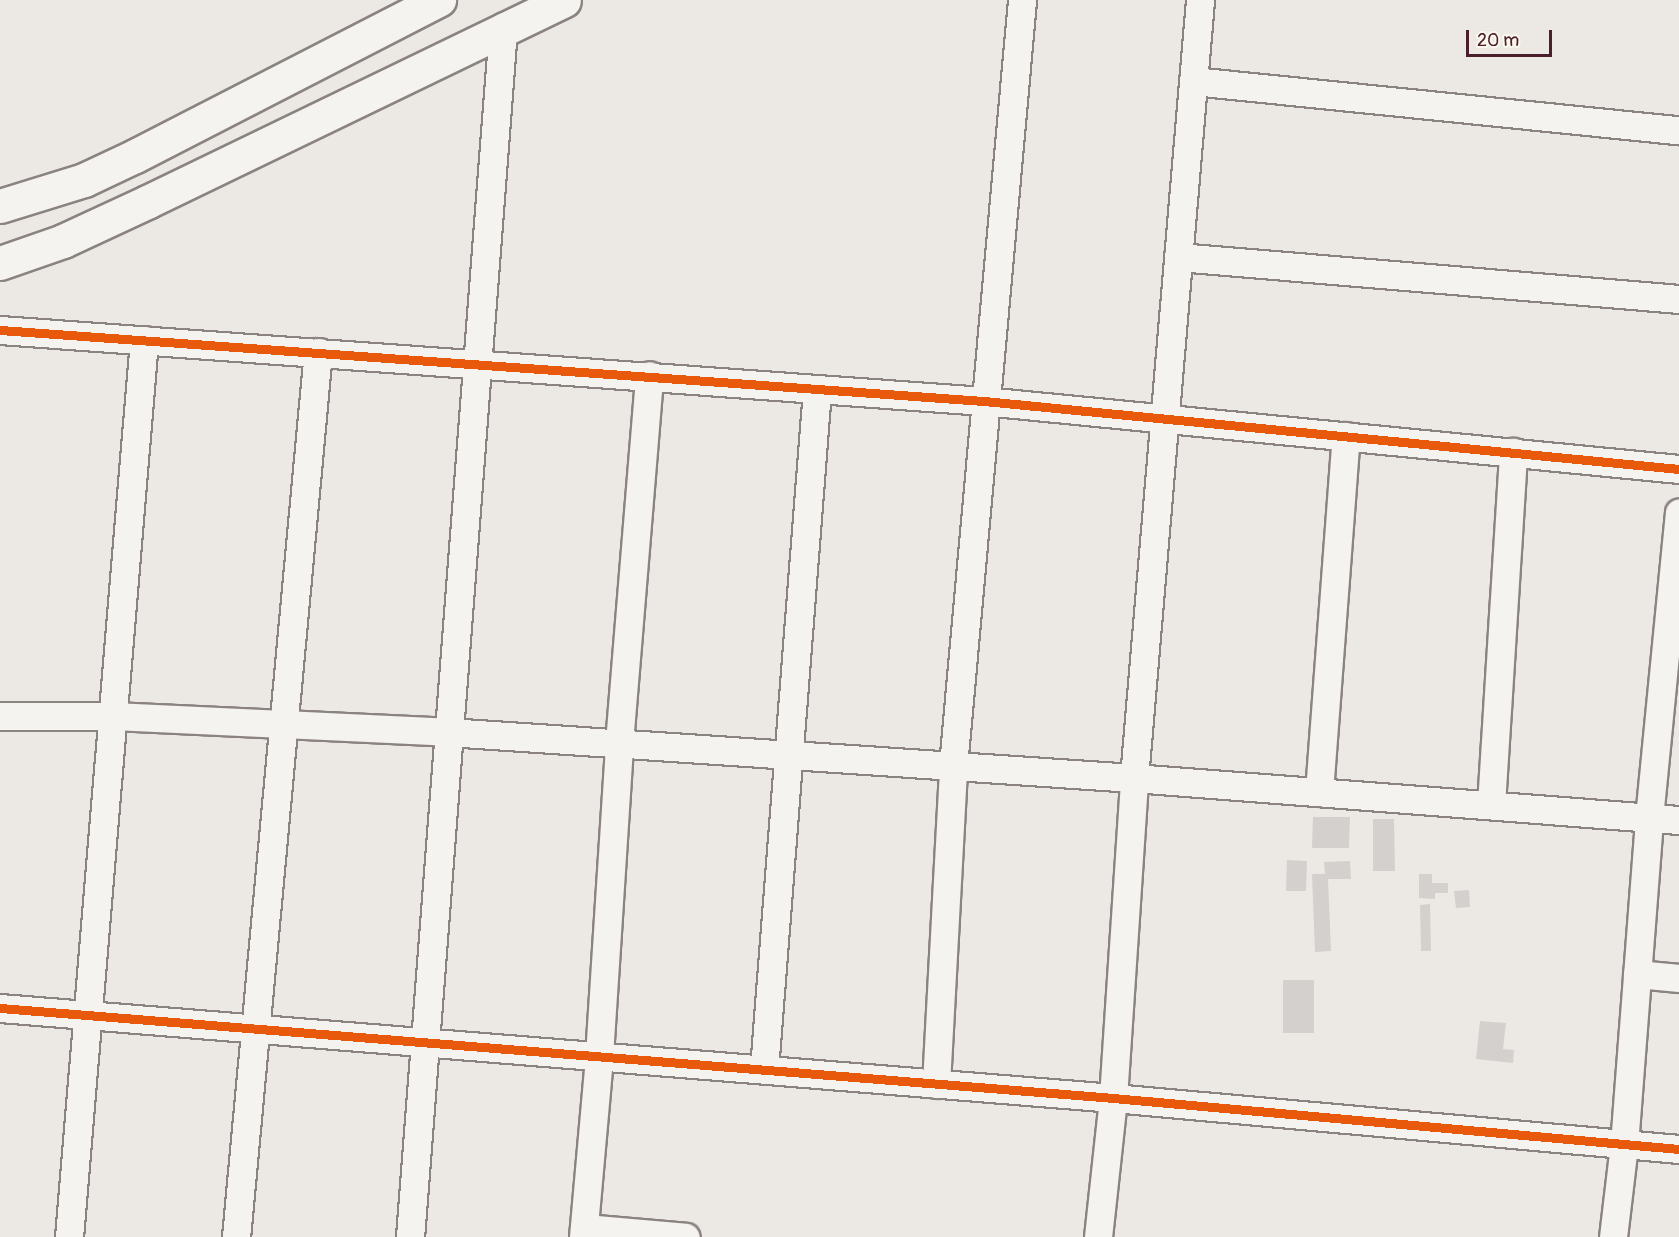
<!DOCTYPE html>
<style>
body{margin:0}
#map{position:relative;width:1679px;height:1237px;overflow:hidden;background:#ece9e4;font-family:Pangolin,sans-serif}
div>[style]{position:absolute}
[style*='--x']{left:calc(var(--x)*1px);top:calc(var(--y)*1px);width:calc(var(--w)*1px);rotate:calc(var(--a)*1deg)}
.building>*{inset:0;background:#d4d0cd}
.roads{filter:drop-shadow(2px 0 #8b8282) drop-shadow(-2px 0 #8b8282) drop-shadow(0 2px #8b8282) drop-shadow(0 -2px #8b8282)}
.minor>*{height:27px;margin:-13.5px;padding:0 13.5px;transform-origin:13.5px;border-radius:13.5px;background:#f4f3ef}
.tertiary>*{height:33px;margin:-16.5px;padding:0 16.5px;transform-origin:16.5px;border-radius:16.5px;background:#f4f3ef}
.cycleway>*{height:9px;margin:-4.5px;padding:0 4.5px;transform-origin:4.5px;border-radius:4.5px;background:#e8590c}
span{translate:-50% -50%;white-space:nowrap;text-align:center;line-height:1.15;-webkit-text-stroke:4.5px #fbf7ec;paint-order:stroke}
.scale{position:absolute;left:1466px;top:30px;width:86px;height:27px;box-sizing:border-box;border:3px solid #4a1f2b;border-top:0;padding-left:8px;font-size:18px;line-height:21px;white-space:nowrap;color:#4a1f2b;-webkit-text-stroke:4px #fbf7ec;paint-order:stroke}
</style>
<div id="map">
<div class="building">
<i style="clip-path:polygon(1313px 817px,1350px 817px,1349px 848px,1312px 848px)"></i>
<i style="clip-path:polygon(1373px 819px,1394px 819px,1395px 871px,1373px 871px)"></i>
<i style="clip-path:polygon(1287px 860px,1307px 861px,1306px 891px,1286px 891px)"></i>
<i style="clip-path:polygon(1350px 861px,1351px 879px,1328px 879px,1331px 951px,1315px 952px,1312px 874px,1325px 874px,1324px 862px)"></i>
<i style="clip-path:polygon(1419px 874px,1432px 874px,1432px 883px,1448px 883px,1448px 893px,1435px 893px,1435px 899px,1419px 898px)"></i>
<i style="clip-path:polygon(1469px 890px,1470px 907px,1456px 908px,1454px 891px)"></i>
<i style="clip-path:polygon(1430px 904px,1431px 951px,1421px 951px,1420px 905px)"></i>
<i style="clip-path:polygon(1283px 980px,1314px 980px,1314px 1033px,1283px 1033px)"></i>
<i style="clip-path:polygon(1480px 1021px,1506px 1023px,1503px 1049px,1514px 1050px,1513px 1063px,1476px 1059px)"></i>
</div>
<div class="roads">
<div class="minor">
<i style="--x:1193;--y:81;--w:488;--a:5.8"></i>
<i style="--x:1178;--y:257;--w:503;--a:4.79"></i>
<i style="--x:0;--y:330;--w:987;--a:4.13"></i>
<i style="--x:984;--y:401;--w:698;--a:5.59"></i>
<i style="--x:0;--y:716;--w:113;--a:0"></i>
<i style="--x:113;--y:716;--w:335;--a:2.7"></i>
<i style="--x:448;--y:732;--w:688;--a:3.84"></i>
<i style="--x:1134;--y:778;--w:547;--a:4.41"></i>
<i style="--x:1319;--y:792;--w:357;--a:-85.7"></i>
<i style="--x:1491;--y:805;--w:354;--a:-86.4"></i>
<i style="--x:1637;--y:974;--w:42;--a:5.4"></i>
<i style="--x:0;--y:1008;--w:1117;--a:4.62"></i>
<i style="--x:1113;--y:1098;--w:568;--a:5.15"></i>
<i style="--x:764;--y:1069;--w:681;--a:-85.54"></i>
<i style="--x:936;--y:1084;--w:318;--a:-86.9"></i>
<i style="--x:953;--y:766;--w:769;--a:-84.85"></i>
<i style="--x:584;--y:1228;--w:102;--a:5"></i>
<i style="--x:69;--y:1237;--w:900;--a:-85.22"></i>
<i style="--x:236;--y:1237;--w:889;--a:-84.71"></i>
<i style="--x:410;--y:1237;--w:1214;--a:-85.6"></i>
<i style="--x:583;--y:1237;--w:182;--a:-84.9"></i>
<i style="--x:599;--y:1056;--w:314;--a:-86.3"></i>
<i style="--x:619;--y:743;--w:369;--a:-85.3"></i>
<i style="--x:1098;--y:1237;--w:140;--a:-83.8"></i>
<i style="--x:1113;--y:1098;--w:321;--a:-86.2"></i>
<i style="--x:1134;--y:778;--w:781;--a:-85.15"></i>
<i style="--x:1613;--y:1237;--w:93;--a:-83.2"></i>
<i style="--x:1624;--y:1145;--w:328;--a:-85.6"></i>
<i style="--x:1649;--y:818;--w:307;--a:-84.4"></i>
</div>
<div class="tertiary">
<i style="--x:0;--y:206;--w:88;--a:-17.2"></i>
<i style="--x:84;--y:180;--w:56;--a:-25.2"></i>
<i style="--x:135;--y:156;--w:342;--a:-27.2"></i>
<i style="--x:0;--y:263;--w:67;--a:-19.2"></i>
<i style="--x:63;--y:241;--w:93;--a:-24.9"></i>
<i style="--x:147;--y:202;--w:463;--a:-25.8"></i>
</div>
</div>
<div class="cycleway">
<i style="--x:0;--y:330;--w:987;--a:4.13"></i>
<i style="--x:984;--y:401;--w:698;--a:5.59"></i>
<i style="--x:0;--y:1008;--w:1117;--a:4.62"></i>
<i style="--x:1113;--y:1098;--w:568;--a:5.15"></i>
</div>
<div class="scale">20 m</div>
</div>
